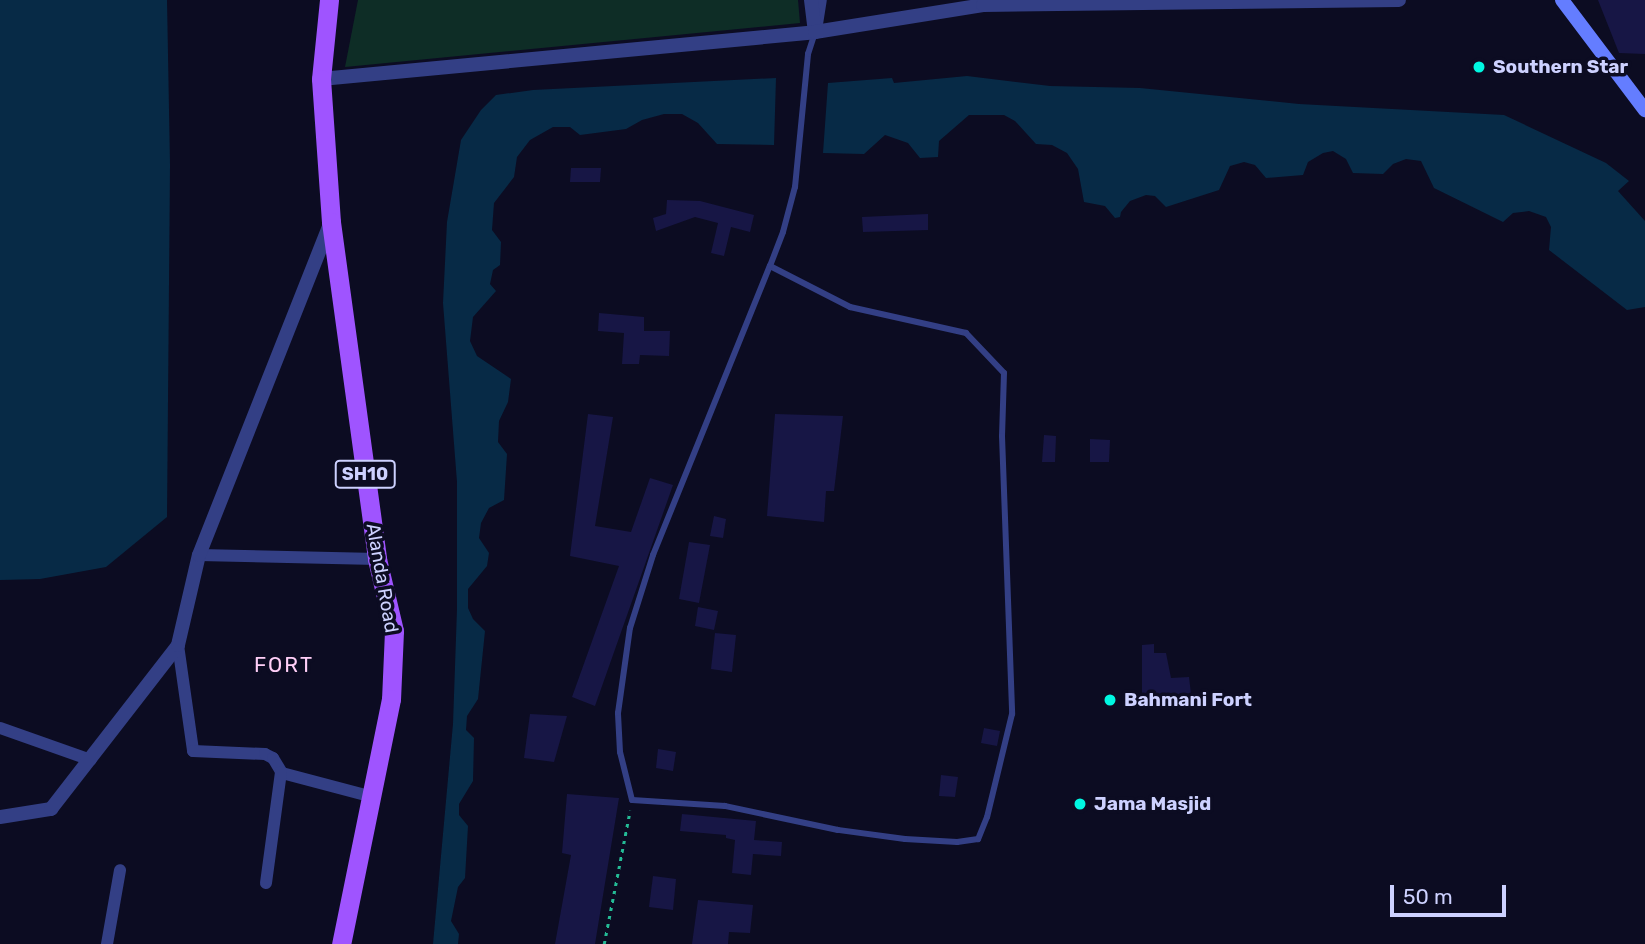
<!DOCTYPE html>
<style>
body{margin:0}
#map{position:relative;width:1645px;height:944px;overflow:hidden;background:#0c0c22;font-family:Rubik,sans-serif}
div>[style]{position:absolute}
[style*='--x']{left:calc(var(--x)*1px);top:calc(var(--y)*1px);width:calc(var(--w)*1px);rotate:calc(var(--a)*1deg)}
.green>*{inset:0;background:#0e2d26}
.water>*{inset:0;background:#072a46}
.building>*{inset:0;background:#171645}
.path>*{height:2.5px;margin-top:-1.25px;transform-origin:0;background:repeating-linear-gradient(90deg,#24bc96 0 3.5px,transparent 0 8.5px)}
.service>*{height:6px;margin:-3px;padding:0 3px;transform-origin:3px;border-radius:3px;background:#333f85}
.minor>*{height:12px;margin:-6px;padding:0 6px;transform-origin:6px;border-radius:6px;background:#333f85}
.tertiary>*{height:14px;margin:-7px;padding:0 7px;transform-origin:7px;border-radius:7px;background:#333f85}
.secondary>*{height:14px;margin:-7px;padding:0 7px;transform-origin:7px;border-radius:7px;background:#647dff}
.primary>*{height:19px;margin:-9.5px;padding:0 9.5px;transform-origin:9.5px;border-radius:9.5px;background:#9f54ff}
.dots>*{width:19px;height:19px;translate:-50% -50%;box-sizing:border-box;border:4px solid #0c0c22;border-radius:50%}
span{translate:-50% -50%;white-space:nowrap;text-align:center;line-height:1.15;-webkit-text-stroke:7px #0c0c22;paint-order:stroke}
.shield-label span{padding:2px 5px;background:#0c0c22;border:2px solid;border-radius:5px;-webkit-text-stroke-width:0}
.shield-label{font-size:18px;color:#cdd1ff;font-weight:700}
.poi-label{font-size:19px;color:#cdd1ff;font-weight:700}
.left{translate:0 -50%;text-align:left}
.street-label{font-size:19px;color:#cdd1ff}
.neighbourhood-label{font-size:21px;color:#ffcff7;letter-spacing:2px}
.scale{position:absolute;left:1390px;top:885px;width:116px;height:32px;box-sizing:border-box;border:4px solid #cdd1ff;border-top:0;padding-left:9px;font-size:21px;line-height:24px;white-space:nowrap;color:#cdd1ff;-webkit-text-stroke:5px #0c0c22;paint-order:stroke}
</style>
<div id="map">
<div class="green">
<i style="clip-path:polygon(358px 0,798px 0,800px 23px,345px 67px)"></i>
</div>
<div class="water">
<i style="clip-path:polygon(0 0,167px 0,170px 165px,167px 517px,106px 567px,40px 579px,0 580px)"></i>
<i style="clip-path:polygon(967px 76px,1050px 86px,1140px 88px,1299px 104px,1504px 115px,1606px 163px,1629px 181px,1618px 191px,1645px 221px,1645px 307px,1627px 310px,1549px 250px,1551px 227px,1546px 217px,1529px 211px,1513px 213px,1503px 222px,1434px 188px,1421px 161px,1406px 159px,1393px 164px,1383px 174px,1353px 173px,1346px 159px,1333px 151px,1323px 153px,1308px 162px,1303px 175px,1266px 178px,1255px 165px,1244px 162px,1230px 166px,1219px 190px,1166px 207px,1155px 196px,1146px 195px,1130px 201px,1121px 212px,1120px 217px,1115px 218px,1105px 206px,1084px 202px,1078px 169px,1067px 153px,1052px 145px,1036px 144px,1015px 121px,1004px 115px,969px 115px,939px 141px,938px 157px,920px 158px,908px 143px,885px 135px,864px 154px,823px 153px,828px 83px,892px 78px,894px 83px)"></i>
<i style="clip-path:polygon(776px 78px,774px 145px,717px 144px,698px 123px,682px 114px,664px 114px,642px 120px,626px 129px,580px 135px,570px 127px,553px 127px,530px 140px,517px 157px,514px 177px,494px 203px,492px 230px,501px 242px,500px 265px,493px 270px,490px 284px,496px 291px,473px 317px,470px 341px,477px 356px,511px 379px,508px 402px,499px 421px,498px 442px,507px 454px,504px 500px,489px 508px,481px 523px,479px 538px,489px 553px,487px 566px,468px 589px,468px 608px,473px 619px,485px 631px,478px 699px,467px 716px,466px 730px,474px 738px,473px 781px,459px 804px,459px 815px,468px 826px,465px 878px,458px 887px,451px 921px,459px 934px,458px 944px,433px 944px,453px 724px,457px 609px,457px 482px,443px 303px,447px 222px,461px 140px,481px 110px,496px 95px,533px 90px)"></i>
</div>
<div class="building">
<i style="clip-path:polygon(1598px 0,1645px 0,1645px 54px,1619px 53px)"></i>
<i style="clip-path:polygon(571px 168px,601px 168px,600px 182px,570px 182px)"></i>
<i style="clip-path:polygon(667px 200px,700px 201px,754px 215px,750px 232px,731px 227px,724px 256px,711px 253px,718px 223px,695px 217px,656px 231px,653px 218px,666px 214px)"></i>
<i style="clip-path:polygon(928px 214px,928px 230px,863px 232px,862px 217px)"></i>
<i style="clip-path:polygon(599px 313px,644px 317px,644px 331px,670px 331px,669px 356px,640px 355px,639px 364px,622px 364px,624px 333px,598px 331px)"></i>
<i style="clip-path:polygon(588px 414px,613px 417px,595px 526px,631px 532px,650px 478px,673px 485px,595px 706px,572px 697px,619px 566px,570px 556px)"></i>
<i style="clip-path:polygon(775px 414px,843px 416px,834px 491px,826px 491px,824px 522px,767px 516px)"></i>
<i style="clip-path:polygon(1044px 435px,1056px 436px,1055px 462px,1042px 462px)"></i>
<i style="clip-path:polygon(1090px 439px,1110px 440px,1109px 462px,1090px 462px)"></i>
<i style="clip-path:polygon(714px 516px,726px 519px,723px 538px,710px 536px)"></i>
<i style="clip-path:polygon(689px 542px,710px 545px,699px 603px,679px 599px)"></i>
<i style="clip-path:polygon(698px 607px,718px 611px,714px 630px,695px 626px)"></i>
<i style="clip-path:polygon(715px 633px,736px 635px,732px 672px,711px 669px)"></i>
<i style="clip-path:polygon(1154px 644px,1154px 653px,1166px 653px,1171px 678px,1189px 677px,1191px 694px,1142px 696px,1142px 645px)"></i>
<i style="clip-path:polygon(530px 714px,567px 716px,554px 762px,524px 758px)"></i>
<i style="clip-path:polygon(984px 728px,1000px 731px,997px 746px,981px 743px)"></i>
<i style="clip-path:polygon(658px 749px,676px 752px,673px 771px,656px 768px)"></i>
<i style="clip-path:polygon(941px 775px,958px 777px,955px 797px,939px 796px)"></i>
<i style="clip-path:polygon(567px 794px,619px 798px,595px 944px,555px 944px,571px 855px,562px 853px)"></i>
<i style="clip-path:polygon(682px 814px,756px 821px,754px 840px,782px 842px,781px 856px,753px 854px,751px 875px,732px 873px,735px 840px,726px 838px,726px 835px,680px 831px)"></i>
<i style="clip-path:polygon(653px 876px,676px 879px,673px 910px,649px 907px)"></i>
<i style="clip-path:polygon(698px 900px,753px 905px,750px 933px,729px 932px,728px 944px,692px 944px)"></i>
</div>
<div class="path">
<i style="--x:604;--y:944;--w:136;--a:-79"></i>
</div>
<div class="service">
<i style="--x:770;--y:266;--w:90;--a:27.1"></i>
<i style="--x:850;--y:307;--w:119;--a:12.6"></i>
<i style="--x:966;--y:333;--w:55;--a:46.5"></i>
<i style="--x:1004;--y:373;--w:63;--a:91.8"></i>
<i style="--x:1002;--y:436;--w:278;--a:87.9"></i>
<i style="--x:1012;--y:714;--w:106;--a:103.6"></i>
<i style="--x:987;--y:817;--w:24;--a:112"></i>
<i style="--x:978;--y:839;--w:21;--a:172"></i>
<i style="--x:957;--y:842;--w:52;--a:-176.7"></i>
<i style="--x:905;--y:839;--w:68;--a:-172.3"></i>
<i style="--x:838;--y:830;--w:116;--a:-168"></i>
<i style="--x:725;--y:806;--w:93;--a:-176.3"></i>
<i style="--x:632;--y:800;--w:49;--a:-104"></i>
<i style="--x:620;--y:752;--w:39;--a:-93"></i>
<i style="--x:618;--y:713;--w:86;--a:-82"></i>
<i style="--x:630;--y:628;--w:77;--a:-72.5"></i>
<i style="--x:653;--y:555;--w:312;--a:-68"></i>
<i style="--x:770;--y:266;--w:36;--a:-69"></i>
<i style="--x:783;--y:232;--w:47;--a:-75.1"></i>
<i style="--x:795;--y:187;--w:134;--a:-84.4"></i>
<i style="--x:808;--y:54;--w:22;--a:-72"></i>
</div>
<div class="minor">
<i style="--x:817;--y:24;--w:24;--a:-81"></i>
<i style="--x:199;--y:555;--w:178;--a:1.3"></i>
<i style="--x:178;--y:645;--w:107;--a:81.9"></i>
<i style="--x:193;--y:751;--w:72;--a:2.4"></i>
<i style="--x:265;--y:754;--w:9;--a:27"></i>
<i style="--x:273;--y:758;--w:17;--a:59"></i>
<i style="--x:282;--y:773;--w:94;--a:14.8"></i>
<i style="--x:0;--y:728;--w:96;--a:19.4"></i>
<i style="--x:266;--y:883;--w:112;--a:-82.3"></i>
<i style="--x:107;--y:944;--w:75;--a:-80"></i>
</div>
<div class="tertiary">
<i style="--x:811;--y:0;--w:32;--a:83"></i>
<i style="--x:321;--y:79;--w:496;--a:-5.4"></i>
<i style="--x:815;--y:32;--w:170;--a:-9.1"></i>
<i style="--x:983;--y:5;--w:416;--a:-0.7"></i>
<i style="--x:0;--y:817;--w:52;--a:-8.9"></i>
<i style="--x:51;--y:809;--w:207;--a:-52.2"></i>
<i style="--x:178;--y:645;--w:92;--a:-76.9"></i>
<i style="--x:199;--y:555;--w:358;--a:-68.4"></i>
</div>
<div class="secondary">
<i style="--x:1562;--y:0;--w:138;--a:53"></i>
</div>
<div class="primary">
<i style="--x:329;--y:0;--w:79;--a:95.8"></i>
<i style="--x:321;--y:79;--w:143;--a:86"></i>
<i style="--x:331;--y:222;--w:340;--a:82.2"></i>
<i style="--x:377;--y:559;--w:74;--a:76.7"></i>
<i style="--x:394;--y:631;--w:68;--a:92.5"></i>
<i style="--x:391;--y:699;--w:250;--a:101.5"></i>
</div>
<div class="dots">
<i style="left:1479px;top:67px;background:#00f8e2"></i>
<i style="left:1110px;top:700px;background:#00f8e2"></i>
<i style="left:1080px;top:804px;background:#00f8e2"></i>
</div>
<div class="shield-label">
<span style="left:365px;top:474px">SH10</span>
</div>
<div class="poi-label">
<span class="left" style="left:1493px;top:67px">Southern Star</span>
<span class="left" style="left:1124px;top:700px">Bahmani Fort</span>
<span class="left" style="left:1094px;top:804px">Jama Masjid</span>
</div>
<div class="street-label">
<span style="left:382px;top:578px;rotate:80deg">Alanda Road</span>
</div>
<div class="neighbourhood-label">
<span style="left:284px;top:665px">FORT</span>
</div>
<div class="scale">50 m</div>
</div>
